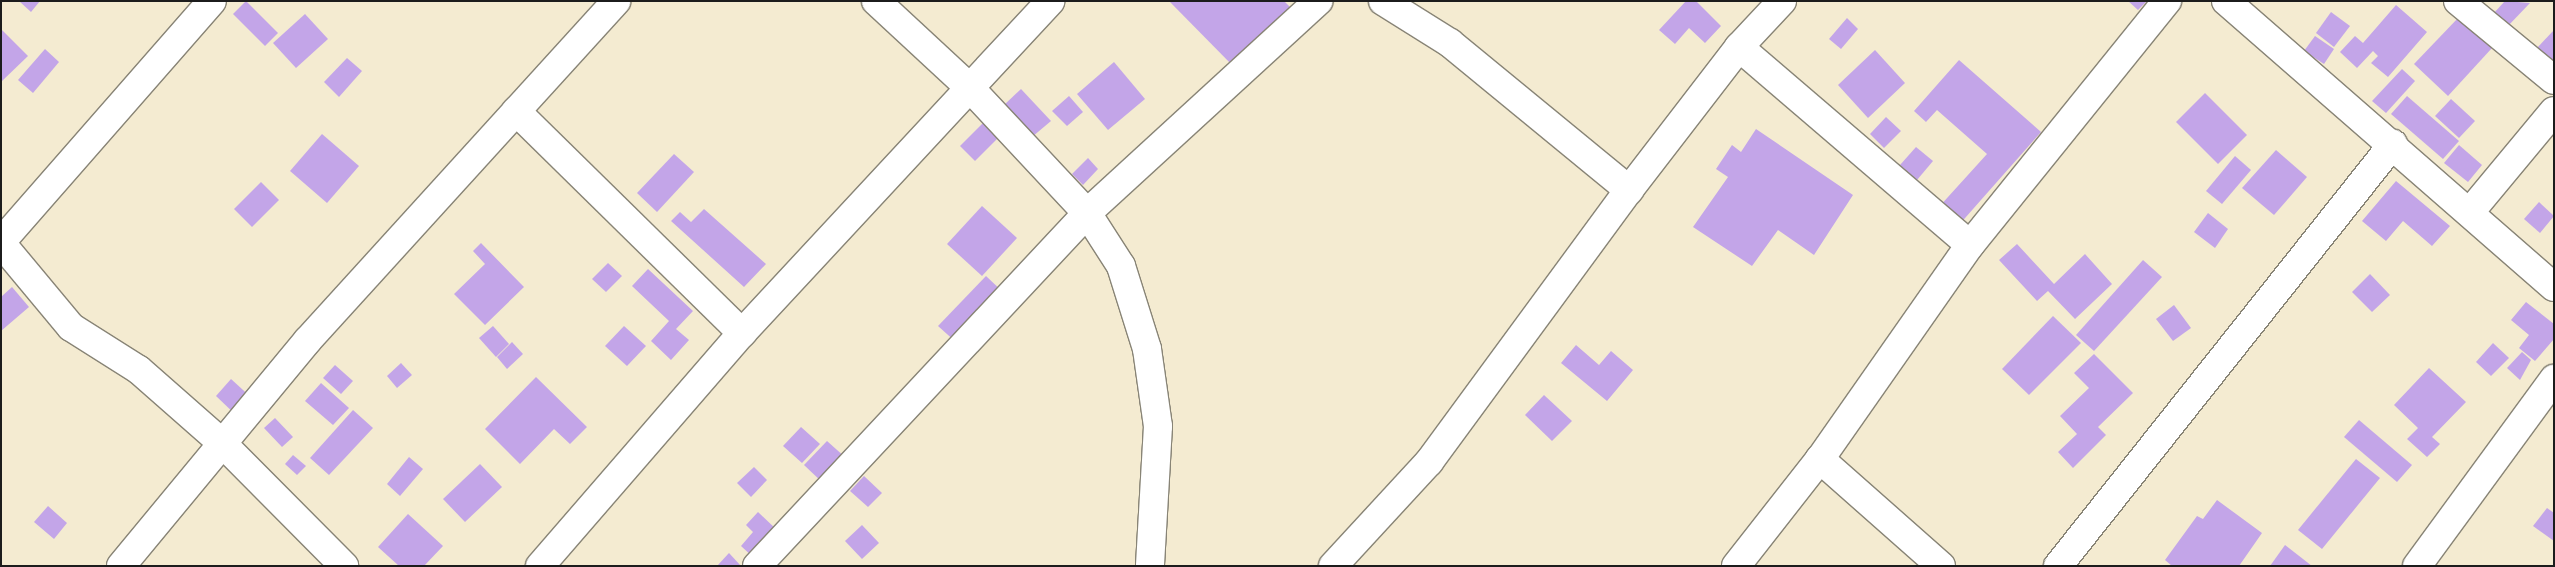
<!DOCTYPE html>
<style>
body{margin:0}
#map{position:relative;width:2555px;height:567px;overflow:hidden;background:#f4ebd1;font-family:Mali,sans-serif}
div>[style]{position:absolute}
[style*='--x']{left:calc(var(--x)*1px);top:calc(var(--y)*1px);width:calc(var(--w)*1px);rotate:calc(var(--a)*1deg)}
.building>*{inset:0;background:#c3a5e8}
.roads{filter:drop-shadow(1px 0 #888476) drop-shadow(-1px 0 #888476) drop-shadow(0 1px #888476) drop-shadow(0 -1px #888476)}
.minor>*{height:28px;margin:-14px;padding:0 14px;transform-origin:14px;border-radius:14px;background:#fff}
span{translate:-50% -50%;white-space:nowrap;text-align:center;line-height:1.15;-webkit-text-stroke:4px #fcf5e5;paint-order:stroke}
.frame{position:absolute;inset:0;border:2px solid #1c1c1c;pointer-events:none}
</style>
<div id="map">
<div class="building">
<i style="clip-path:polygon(19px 1px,40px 1px,31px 12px)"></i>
<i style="clip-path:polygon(246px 1px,278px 33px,265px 46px,233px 14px)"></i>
<i style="clip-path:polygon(1169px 1px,1284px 1px,1293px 10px,1235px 68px)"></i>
<i style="clip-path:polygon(1686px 1px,1696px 1px,1721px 26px,1705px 43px,1689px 28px,1675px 44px,1659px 30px)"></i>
<i style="clip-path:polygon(2128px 1px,2147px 1px,2138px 10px)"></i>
<i style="clip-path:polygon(2505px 1px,2530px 3px,2507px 27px,2493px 14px)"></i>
<i style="clip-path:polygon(2396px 5px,2427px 32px,2388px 77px,2371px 63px,2378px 56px,2373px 51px,2357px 68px,2340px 52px,2355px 36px,2363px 43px)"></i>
<i style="clip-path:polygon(2331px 12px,2350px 26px,2334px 47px,2316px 33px)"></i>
<i style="clip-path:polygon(305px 14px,328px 39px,296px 68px,273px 43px)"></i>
<i style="clip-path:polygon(2459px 17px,2492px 48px,2448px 96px,2414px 64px)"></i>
<i style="clip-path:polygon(1847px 18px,1858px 29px,1841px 49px,1829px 39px)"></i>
<i style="clip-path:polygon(1px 29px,28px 56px,1px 82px)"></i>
<i style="clip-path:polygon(2554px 30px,2554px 64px,2536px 49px)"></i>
<i style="clip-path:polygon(2315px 36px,2334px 49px,2324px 64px,2304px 51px)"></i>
<i style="clip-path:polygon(45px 49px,59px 62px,33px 93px,18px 80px)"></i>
<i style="clip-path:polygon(1875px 50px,1905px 83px,1868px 118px,1838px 85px)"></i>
<i style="clip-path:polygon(347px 58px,362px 71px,339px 97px,324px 82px)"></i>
<i style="clip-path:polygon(1959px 60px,2041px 132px,1958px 226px,1938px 208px,1987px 154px,1937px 110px,1926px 122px,1914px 111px)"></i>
<i style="clip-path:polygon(1114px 62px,1145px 99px,1108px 130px,1077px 94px)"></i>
<i style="clip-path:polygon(2402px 69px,2415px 81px,2386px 113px,2372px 101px)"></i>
<i style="clip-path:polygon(1021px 89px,1051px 121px,1032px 137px,1003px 106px)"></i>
<i style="clip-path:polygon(2205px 93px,2247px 135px,2218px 164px,2176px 122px)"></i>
<i style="clip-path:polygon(1069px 96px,1083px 112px,1067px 126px,1052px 111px)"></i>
<i style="clip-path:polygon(2407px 96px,2459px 141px,2443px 159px,2391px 114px)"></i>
<i style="clip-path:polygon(2451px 99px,2475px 121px,2459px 138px,2435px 116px)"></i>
<i style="clip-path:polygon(1886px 117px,1901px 131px,1884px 148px,1870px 134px)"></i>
<i style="clip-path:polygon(984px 122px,999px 137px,975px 161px,960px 146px)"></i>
<i style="clip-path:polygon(1756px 129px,1853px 195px,1814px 255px,1778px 230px,1752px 266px,1693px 227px,1728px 177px,1716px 169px,1732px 145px,1741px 152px)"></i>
<i style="clip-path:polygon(322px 134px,359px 166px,327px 203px,290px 171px)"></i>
<i style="clip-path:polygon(2459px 145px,2482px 165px,2468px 182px,2444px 163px)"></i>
<i style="clip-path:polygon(1916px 147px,1933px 161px,1917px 180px,1900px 165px)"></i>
<i style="clip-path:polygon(2276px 150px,2307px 177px,2274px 215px,2242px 188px)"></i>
<i style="clip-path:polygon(674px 154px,694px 172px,657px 212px,637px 193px)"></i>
<i style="clip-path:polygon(2235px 156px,2251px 170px,2222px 204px,2206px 191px)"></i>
<i style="clip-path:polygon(1088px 158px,1098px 169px,1083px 185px,1072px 174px)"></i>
<i style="clip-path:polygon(2396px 181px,2450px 226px,2432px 246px,2403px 221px,2386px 241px,2362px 221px)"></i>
<i style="clip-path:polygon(261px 182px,279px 200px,252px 227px,234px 209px)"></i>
<i style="clip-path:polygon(2539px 202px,2554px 216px,2540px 233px,2524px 219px)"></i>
<i style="clip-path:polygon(982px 206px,1017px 238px,982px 276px,947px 244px)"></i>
<i style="clip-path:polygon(704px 209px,766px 264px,744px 287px,671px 221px,680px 212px,691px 222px)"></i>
<i style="clip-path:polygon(2208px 213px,2228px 229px,2215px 248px,2194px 232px)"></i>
<i style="clip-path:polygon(481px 243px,524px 287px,485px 325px,454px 294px,485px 264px,473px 251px)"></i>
<i style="clip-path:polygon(2017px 244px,2054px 284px,2085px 254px,2112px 284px,2075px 319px,2048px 291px,2037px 301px,1999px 260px)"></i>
<i style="clip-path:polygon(2143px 260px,2162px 277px,2094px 351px,2076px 335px)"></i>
<i style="clip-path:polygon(608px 263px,622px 276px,606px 292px,592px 279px)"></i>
<i style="clip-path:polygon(648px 269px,693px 311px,676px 329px,689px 340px,671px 360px,651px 341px,669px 321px,632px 286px)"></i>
<i style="clip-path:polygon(2370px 274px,2390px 295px,2372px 312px,2352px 292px)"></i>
<i style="clip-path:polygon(986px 276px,1005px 294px,957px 343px,938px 326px)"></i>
<i style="clip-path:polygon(12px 287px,29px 307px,1px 331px,1px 297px)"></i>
<i style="clip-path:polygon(2526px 302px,2554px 324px,2554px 339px,2535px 361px,2519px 348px,2529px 335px,2511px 320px)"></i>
<i style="clip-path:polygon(2174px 305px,2191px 328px,2173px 341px,2156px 319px)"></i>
<i style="clip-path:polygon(2053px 316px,2081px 343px,2029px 395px,2002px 369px)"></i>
<i style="clip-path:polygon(493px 326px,509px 344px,496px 357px,479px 338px)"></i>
<i style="clip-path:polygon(624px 326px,646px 346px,627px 366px,605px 346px)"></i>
<i style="clip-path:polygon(512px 342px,523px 354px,507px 369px,497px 357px)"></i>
<i style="clip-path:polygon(2493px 343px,2509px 358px,2491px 376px,2476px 362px)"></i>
<i style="clip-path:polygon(1576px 345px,1599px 365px,1611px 351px,1633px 370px,1607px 401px,1561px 363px)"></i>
<i style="clip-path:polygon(2522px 352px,2531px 360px,2520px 380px,2507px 368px)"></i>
<i style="clip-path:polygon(2094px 354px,2133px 393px,2098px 427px,2106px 435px,2073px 468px,2058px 452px,2077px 434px,2060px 416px,2089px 388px,2074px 373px)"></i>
<i style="clip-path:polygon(401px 363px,412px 375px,397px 388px,387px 376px)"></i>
<i style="clip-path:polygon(335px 365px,353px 381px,341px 394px,323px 378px)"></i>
<i style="clip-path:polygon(2429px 368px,2466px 402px,2432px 437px,2440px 444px,2427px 457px,2407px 439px,2418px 428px,2394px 405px)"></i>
<i style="clip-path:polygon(536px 377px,587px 427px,570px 444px,554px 429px,520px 464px,485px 429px)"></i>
<i style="clip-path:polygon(231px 379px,254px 400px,238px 417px,216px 396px)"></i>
<i style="clip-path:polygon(321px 383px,349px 408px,333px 425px,305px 401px)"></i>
<i style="clip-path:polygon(1544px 395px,1572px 421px,1552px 441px,1525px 415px)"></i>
<i style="clip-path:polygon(353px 410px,373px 428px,329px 475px,310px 458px)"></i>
<i style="clip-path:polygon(275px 418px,293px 437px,282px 447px,264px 428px)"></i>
<i style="clip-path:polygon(2359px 420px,2412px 465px,2397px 482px,2344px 437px)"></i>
<i style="clip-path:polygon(801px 427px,820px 444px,802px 463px,783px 446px)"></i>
<i style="clip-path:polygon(827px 441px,846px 458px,823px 483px,804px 465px)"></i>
<i style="clip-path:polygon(293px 455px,306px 466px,297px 475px,285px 464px)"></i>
<i style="clip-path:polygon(409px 457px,423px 469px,400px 496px,387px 484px)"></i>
<i style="clip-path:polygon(2356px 459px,2380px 478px,2322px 549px,2298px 530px)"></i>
<i style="clip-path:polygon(480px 464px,502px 487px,465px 522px,443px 499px)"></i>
<i style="clip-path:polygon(754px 467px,767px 480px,751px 497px,737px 483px)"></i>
<i style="clip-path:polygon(864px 476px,882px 493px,868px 507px,850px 491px)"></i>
<i style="clip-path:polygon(2217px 500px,2262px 533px,2239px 566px,2172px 566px,2165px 560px,2197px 516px,2203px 519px)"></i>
<i style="clip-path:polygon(48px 506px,67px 523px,54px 539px,34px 522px)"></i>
<i style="clip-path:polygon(2547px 508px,2554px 513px,2554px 541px,2533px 526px)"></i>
<i style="clip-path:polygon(758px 512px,777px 530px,753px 557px,741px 546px,753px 532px,746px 525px)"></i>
<i style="clip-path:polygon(408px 514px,443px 546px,424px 566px,399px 566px,378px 547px)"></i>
<i style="clip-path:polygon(862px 525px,879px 543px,862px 559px,845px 541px)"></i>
<i style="clip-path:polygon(2285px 545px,2312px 566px,2270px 566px)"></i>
<i style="clip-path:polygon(729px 553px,741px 566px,717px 566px)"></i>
</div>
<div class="roads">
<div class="minor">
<i style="--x:876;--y:1;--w:129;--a:42.8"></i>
<i style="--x:971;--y:89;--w:170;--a:46.9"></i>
<i style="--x:1087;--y:213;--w:63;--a:57.3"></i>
<i style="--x:1121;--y:266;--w:87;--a:72.6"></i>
<i style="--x:1147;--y:349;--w:78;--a:81.9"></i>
<i style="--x:1158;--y:426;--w:140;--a:93.3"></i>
<i style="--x:1383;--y:1;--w:79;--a:32.1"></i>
<i style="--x:1450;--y:43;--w:232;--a:39.4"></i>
<i style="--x:2226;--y:1;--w:435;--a:41.1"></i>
<i style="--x:2458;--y:1;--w:124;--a:39.5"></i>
<i style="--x:1739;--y:47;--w:304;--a:40.6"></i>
<i style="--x:516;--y:111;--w:317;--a:44.5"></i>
<i style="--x:2470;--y:212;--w:131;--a:-50.3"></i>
<i style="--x:1;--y:242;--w:320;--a:-48.8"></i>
<i style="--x:1;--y:243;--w:109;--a:50.2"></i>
<i style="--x:71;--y:327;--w:80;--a:32.3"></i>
<i style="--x:139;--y:370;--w:109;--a:41.3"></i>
<i style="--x:221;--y:442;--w:175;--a:45.2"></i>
<i style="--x:121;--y:566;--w:293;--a:-50.4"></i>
<i style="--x:308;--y:340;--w:458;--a:-47.7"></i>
<i style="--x:540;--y:566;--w:308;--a:-49.1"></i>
<i style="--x:742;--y:333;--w:453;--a:-47.1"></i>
<i style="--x:757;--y:566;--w:483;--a:-46.9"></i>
<i style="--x:1087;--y:213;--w:314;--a:-42.5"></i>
<i style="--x:1333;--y:566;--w:142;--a:-47.3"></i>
<i style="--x:1429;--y:462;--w:338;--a:-53.7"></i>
<i style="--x:1629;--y:190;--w:180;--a:-52.4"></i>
<i style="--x:1739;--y:47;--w:63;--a:-46.9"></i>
<i style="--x:1736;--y:566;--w:136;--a:-51.9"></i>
<i style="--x:1941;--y:566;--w:162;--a:-138.5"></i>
<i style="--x:1820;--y:459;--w:261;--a:-55"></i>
<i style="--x:1970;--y:245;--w:314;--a:-51.1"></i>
<i style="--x:2058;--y:566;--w:539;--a:-51.56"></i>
<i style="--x:2417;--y:566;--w:232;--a:-53.8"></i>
</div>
</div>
<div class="frame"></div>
</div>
